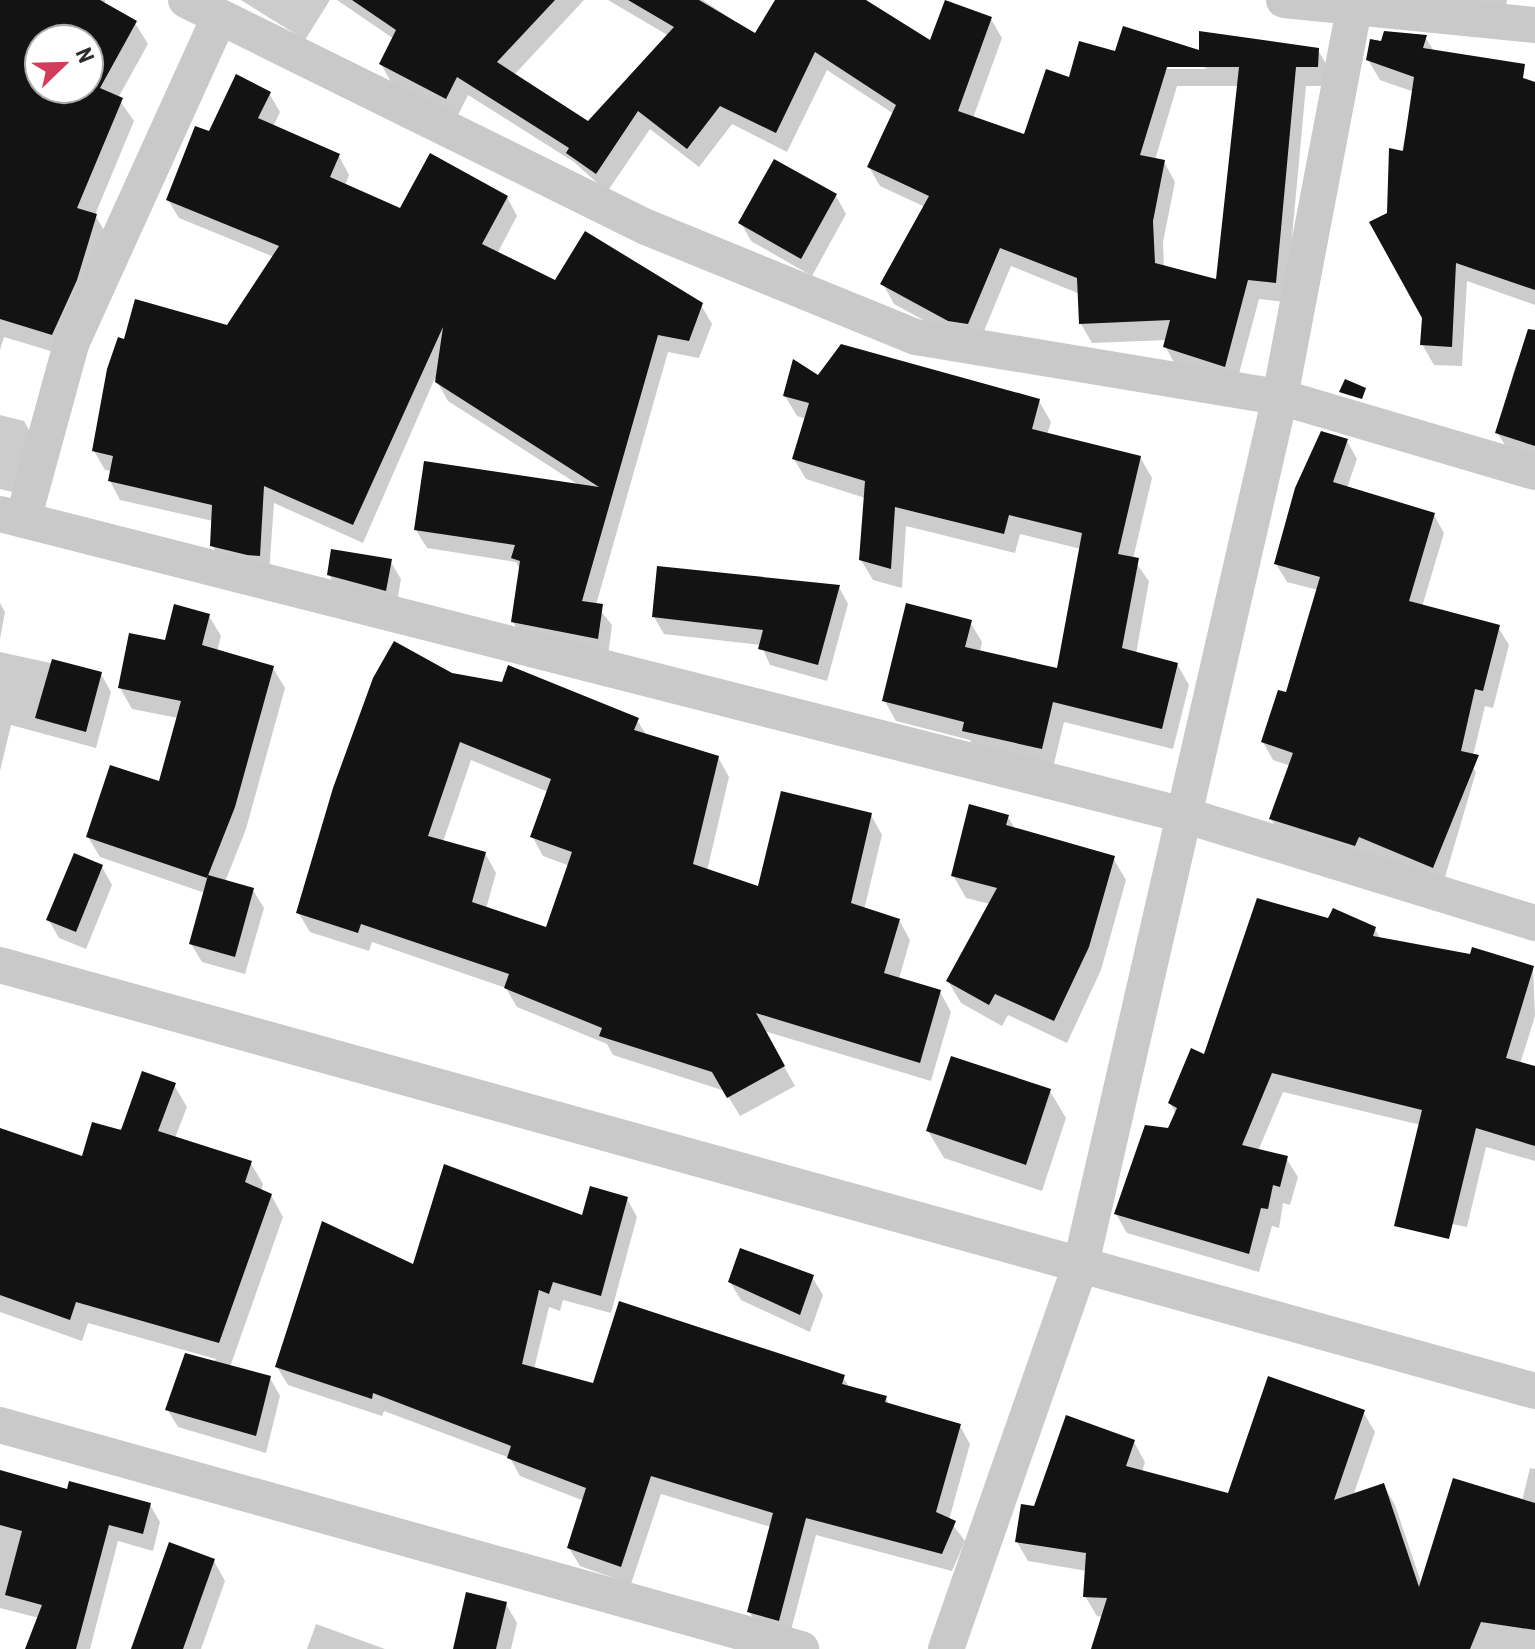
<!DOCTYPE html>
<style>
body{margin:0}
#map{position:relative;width:1535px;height:1649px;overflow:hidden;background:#fff;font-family:"Roboto Condensed",sans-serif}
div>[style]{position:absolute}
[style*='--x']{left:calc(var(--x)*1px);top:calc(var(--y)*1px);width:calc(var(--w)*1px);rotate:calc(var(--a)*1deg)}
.shadow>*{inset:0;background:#0003}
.building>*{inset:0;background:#131313}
.street>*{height:36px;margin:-18px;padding:0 18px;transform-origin:18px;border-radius:18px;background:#c9c9c9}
span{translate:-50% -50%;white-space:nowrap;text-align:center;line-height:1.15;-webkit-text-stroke:8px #fff;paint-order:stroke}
.north{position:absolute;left:24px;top:24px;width:80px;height:80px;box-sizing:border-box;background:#fff;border:2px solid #ababab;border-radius:50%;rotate:67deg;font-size:22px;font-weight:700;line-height:32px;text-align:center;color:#2c2c2c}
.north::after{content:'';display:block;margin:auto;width:28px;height:36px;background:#d33d5c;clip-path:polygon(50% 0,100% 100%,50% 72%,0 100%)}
</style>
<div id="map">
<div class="shadow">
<i style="clip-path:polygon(evenodd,0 0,105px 0,104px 5px,135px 23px,148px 44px,118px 98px,134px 121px,95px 215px,108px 237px,64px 355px,4px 337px,0 350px,0 0,40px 40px,88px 40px,88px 88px,40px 88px,40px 40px)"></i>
<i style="clip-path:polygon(241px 0,330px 0,305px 40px)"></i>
<i style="clip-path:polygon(evenodd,337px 0,584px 0,514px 75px,588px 123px,669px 36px,608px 0,703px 0,756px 36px,777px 0,839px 0,932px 43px,991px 19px,1002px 38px,973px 118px,1025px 137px,1070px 80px,1117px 53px,1318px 50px,1329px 69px,1328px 86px,1306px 86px,1286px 302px,1259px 299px,1236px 385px,1176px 366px,1165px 346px,1167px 340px,1092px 343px,1081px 324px,1080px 294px,1011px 266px,979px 343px,960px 340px,894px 304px,883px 284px,925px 207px,880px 186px,869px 167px,894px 114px,827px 70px,787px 152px,732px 124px,699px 167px,650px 129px,607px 192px,574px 162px,468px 95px,457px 117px,392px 84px,381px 64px,394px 39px,337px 0,1157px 65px,1199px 65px,1207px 69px,1157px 69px,1157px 65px,337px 0,1177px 86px,1239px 86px,1217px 282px,1164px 268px,1163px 242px,1175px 182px,1164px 162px,1155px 160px,1177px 86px)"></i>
<i style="clip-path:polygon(1436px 0,1507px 0,1504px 15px)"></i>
<i style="clip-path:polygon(1425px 37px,1434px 51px,1535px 84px,1535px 305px,1467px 281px,1462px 366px,1434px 365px,1422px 344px,1424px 318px,1389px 214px,1414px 92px,1380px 80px,1368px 60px,1385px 43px)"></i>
<i style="clip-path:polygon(269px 93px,280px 112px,273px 127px,339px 156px,349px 175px,345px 186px,401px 210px,507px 197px,517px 216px,497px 254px,556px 283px,701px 305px,712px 324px,699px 358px,668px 352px,596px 605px,612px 625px,608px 656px,524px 641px,513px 622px,521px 571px,516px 562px,427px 548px,416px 530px,582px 487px,448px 401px,435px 378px,363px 543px,274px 503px,269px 574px,222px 564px,212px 545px,213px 521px,120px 500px,110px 481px,112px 471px,105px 470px,94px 451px,228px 327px,274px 257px,179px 218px,168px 200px,210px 134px)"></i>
<i style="clip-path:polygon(836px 196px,846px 214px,812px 276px,751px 241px,741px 223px)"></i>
<i style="clip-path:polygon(1535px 328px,1535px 461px,1509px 452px,1497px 432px,1515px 367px)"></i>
<i style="clip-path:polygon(842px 346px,1039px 401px,1051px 422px,1047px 435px,1140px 457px,1152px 478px,1133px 559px,1149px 581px,1136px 654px,1177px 664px,1189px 685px,1173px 749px,1064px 722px,1053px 768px,976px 751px,970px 740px,896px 721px,884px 700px,970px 622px,982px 642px,980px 652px,1059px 671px,1081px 549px,1020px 534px,1015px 553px,906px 526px,902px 588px,873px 580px,861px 560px,865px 498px,806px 479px,794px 459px,806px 419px,797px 416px,785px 396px,819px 377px)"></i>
<i style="clip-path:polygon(0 415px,24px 421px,34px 439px,20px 494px,0 489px)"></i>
<i style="clip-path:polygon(1347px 441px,1357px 459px,1347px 488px,1434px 515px,1444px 533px,1422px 607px,1498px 627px,1509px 645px,1493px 708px,1485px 706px,1471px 764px,1476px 772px,1443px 884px,1281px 837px,1271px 819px,1291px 766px,1273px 760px,1263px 742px,1287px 695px,1318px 590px,1287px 582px,1276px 564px)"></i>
<i style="clip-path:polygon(390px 561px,401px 579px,396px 608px,339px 593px,329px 575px)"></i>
<i style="clip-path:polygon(839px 587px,848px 604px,827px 681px,770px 665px,761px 645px,664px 634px,654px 617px)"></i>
<i style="clip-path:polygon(0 603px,5px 612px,0 639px)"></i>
<i style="clip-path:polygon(209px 616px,221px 636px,217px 652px,273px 668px,285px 688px,246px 829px,225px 882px,253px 890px,264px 908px,245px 974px,202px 962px,191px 944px,205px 893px,100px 857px,88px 837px,160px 784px,178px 718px,132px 709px,120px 688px,167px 643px)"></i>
<i style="clip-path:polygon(0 652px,101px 674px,111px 692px,96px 748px,11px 725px,0 771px)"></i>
<i style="clip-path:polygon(evenodd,452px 675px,637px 720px,647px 736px,718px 757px,729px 777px,707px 871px,760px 889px,871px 815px,882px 835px,864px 910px,899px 920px,910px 940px,899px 979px,940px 992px,951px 1012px,931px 1081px,764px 1031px,795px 1086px,740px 1116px,725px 1091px,613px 1055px,607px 1044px,517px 1007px,506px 988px,372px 942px,369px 951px,310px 932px,298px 912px,452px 675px,471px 760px,548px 792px,532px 836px,543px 856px,570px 866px,547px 930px,486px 909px,496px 873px,485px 853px,443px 842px,471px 760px)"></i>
<i style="clip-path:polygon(1008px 817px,1015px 829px,1113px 858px,1126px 880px,1101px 970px,1067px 1043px,1008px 1015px,1002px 1026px,961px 1003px,948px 981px,990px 904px,966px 898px,953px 875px)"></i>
<i style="clip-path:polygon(102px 867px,112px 885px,86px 949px,59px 938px,48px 919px)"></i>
<i style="clip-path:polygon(1329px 921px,1375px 929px,1381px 940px,1533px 968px,1535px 1016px,1520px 1064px,1535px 1068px,1535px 1161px,1486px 1147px,1467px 1227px,1414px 1216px,1421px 1125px,1283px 1092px,1258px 1151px,1286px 1158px,1298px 1177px,1290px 1205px,1283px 1203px,1279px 1228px,1272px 1226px,1259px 1272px,1127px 1233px,1116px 1214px,1169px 1131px,1176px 1114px,1170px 1103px)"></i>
<i style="clip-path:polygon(174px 1085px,187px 1107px,175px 1138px,250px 1162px,263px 1184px,261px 1191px,271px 1195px,283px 1217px,230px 1367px,270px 1378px,280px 1396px,266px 1453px,178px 1427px,167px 1409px,216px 1359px,88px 1323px,82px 1341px,0 1312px,0 1132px,83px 1159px)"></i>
<i style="clip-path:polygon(1050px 1091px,1066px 1118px,1042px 1191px,944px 1158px,928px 1131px)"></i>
<i style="clip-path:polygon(627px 1199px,637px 1217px,611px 1313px,563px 1300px,560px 1311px,549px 1307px,534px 1369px,594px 1386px,843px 1377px,850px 1388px,886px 1398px,890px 1406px,960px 1426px,970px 1444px,949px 1520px,965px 1541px,952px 1571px,816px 1535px,789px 1638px,760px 1630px,749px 1611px,771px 1527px,661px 1494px,631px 1584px,580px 1566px,569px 1548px,584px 1501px,520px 1476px,510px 1458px,384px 1411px,382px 1416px,288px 1385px,277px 1367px,415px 1267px,584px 1217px)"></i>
<i style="clip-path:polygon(812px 1277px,823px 1295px,810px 1332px,741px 1300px,730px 1282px)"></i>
<i style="clip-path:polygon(1363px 1412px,1375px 1432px,1353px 1496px,1384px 1486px,1395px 1505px,1432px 1615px,1425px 1649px,1093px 1649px,1103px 1617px,1097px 1616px,1085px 1596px,1087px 1571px,1028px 1561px,1017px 1542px,1035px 1508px,1134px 1442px,1145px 1462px,1142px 1472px,1229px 1495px)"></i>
<i style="clip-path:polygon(1530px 1468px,1535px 1469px,1535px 1649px,1459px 1649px,1522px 1501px)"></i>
<i style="clip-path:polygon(0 1472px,69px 1492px,150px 1505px,160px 1522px,153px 1551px,118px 1541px,90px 1649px,27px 1649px,39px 1618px,0 1608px)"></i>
<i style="clip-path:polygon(214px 1561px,225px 1581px,201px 1649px,133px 1649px)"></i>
<i style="clip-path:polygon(506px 1604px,517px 1623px,511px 1649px,455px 1649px)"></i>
<i style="clip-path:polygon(316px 1624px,385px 1649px,307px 1649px)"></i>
</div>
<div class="building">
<i style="clip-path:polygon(evenodd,0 0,100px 0,137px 21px,100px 88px,123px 98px,77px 208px,97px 214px,77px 280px,52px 335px,0 319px,0 0,40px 40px,88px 40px,88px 88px,40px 88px,40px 40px)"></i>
<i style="clip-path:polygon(evenodd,352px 0,555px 0,497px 62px,588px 121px,674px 27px,628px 0,699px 0,755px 33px,775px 0,866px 0,930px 40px,945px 0,992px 17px,958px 111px,1024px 134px,1046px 69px,1069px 77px,1079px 41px,1115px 51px,1123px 26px,1199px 50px,1199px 31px,1319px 48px,1318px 67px,1296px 67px,1276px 283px,1248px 280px,1225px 367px,1163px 347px,1170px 320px,1079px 324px,1077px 278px,1000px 248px,968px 324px,948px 321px,880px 284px,929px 196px,867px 167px,896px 105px,815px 52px,776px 133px,720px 106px,687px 149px,638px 111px,596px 174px,566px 153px,569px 148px,457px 77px,446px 99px,379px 64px,396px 30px,352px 0,1167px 67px,1239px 67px,1216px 279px,1155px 263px,1153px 221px,1165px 160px,1140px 155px,1167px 67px)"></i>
<i style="clip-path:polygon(1384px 31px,1427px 35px,1423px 48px,1525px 64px,1523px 78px,1535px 82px,1535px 290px,1456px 263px,1452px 347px,1420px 345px,1422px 318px,1369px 222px,1387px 213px,1389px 148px,1403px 151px,1414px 77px,1366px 60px,1370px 39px,1381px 41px)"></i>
<i style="clip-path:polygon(236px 74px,271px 92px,258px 118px,340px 154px,330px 177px,400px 208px,430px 153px,508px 196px,482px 244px,555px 280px,585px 231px,703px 303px,689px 341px,658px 335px,582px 601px,603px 604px,598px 639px,511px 622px,520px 561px,511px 558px,515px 545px,414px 530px,424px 461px,599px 487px,435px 382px,443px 327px,353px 525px,264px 486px,260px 556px,247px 555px,210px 546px,212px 505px,108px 481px,113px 456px,92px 451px,107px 369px,118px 337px,124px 339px,135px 299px,227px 325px,279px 246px,166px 200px,195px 126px,209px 131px)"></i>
<i style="clip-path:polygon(774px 159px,837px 194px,801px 259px,738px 223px)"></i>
<i style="clip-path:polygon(1528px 329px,1535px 330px,1535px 446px,1495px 433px)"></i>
<i style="clip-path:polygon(841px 344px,1040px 399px,1032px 429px,1141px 456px,1118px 554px,1139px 558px,1122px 648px,1178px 663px,1162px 729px,1053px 702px,1042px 749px,962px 731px,964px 722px,882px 701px,906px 603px,972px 620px,965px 647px,1057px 668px,1082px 533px,1009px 515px,1004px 534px,895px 507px,891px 569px,859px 560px,865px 481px,792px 459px,809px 403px,783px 396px,793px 359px,818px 375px)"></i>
<i style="clip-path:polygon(1345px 379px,1366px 388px,1362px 399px,1339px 392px)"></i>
<i style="clip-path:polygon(1321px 431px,1348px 439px,1333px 482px,1435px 513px,1409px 601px,1500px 625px,1483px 691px,1475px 689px,1461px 751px,1479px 755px,1433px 868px,1359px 837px,1355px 846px,1269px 819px,1293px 753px,1261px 742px,1278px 690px,1286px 692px,1320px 577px,1274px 564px,1295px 488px)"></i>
<i style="clip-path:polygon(331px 549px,392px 559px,386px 591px,327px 575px)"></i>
<i style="clip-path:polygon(657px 566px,840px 585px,818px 665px,758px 649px,763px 630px,652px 617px)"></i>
<i style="clip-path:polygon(174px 604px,210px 614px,202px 645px,274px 666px,235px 807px,207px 878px,86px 837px,110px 765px,159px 781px,181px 701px,118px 688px,129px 633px,165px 640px)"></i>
<i style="clip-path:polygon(evenodd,394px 641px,452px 673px,502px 682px,508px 665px,639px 718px,634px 730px,719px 756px,693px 864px,758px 886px,781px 791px,872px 813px,851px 903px,900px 919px,884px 973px,941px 990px,920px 1063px,756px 1013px,785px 1066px,727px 1098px,712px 1072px,599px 1036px,602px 1028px,504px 988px,509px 974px,361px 924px,358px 933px,296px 913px,333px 788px,373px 678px,394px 641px,460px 742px,551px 779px,530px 837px,572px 852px,546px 927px,472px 902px,486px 852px,428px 836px,460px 742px)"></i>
<i style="clip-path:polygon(52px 659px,102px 672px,86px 732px,35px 718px)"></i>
<i style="clip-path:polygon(969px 804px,1009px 815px,1006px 825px,1115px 856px,1089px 947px,1054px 1021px,995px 994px,989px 1005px,946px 981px,997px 888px,951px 876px)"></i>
<i style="clip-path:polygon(74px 853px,103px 865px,76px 932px,46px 920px)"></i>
<i style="clip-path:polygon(208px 875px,254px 888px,235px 957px,189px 944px)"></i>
<i style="clip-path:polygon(1257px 898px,1328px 918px,1333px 908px,1376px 927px,1373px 936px,1470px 954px,1472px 947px,1534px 966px,1506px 1058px,1535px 1066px,1535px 1146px,1476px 1128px,1449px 1239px,1394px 1226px,1422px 1110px,1272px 1073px,1242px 1145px,1288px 1156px,1280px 1187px,1273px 1185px,1268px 1209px,1261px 1208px,1249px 1254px,1114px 1214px,1145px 1125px,1168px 1128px,1177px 1108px,1168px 1103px,1191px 1048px,1204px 1054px)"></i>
<i style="clip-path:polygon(951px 1056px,1051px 1089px,1026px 1165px,926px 1131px)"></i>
<i style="clip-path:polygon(142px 1071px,176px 1083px,158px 1131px,252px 1161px,245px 1182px,272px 1194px,219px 1343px,76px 1302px,70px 1320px,0 1295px,0 1128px,82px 1156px,92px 1122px,121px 1130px)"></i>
<i style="clip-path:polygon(444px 1164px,582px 1215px,590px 1186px,628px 1197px,601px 1296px,553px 1282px,549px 1294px,539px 1290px,522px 1364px,593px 1383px,619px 1301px,845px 1375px,842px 1384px,887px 1396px,885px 1402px,961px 1424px,936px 1512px,956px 1521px,942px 1554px,806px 1518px,779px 1621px,747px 1612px,773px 1513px,651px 1476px,621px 1567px,567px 1548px,586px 1488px,507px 1458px,511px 1446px,373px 1393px,372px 1399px,275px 1367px,322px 1221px,413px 1264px)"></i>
<i style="clip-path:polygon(740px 1248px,814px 1275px,800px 1315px,728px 1282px)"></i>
<i style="clip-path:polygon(185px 1353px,271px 1376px,256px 1436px,165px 1410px)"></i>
<i style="clip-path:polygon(1268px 1376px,1365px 1410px,1334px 1500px,1384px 1483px,1419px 1587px,1453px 1478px,1535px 1503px,1535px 1630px,1481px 1622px,1470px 1649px,1091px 1649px,1107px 1598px,1083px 1597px,1086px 1553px,1015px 1542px,1021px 1504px,1034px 1506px,1066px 1415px,1135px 1440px,1126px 1466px,1228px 1493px)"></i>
<i style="clip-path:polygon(0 1470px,67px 1489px,69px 1481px,151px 1503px,143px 1534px,109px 1525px,76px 1649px,25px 1649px,42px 1605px,5px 1595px,22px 1531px,0 1525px)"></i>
<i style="clip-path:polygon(169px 1542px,215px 1559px,183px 1649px,131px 1649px)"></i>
<i style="clip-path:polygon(466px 1592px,507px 1602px,496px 1649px,453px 1649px)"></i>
</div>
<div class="street">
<i style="--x:186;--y:0;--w:513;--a:26.27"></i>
<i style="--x:646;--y:227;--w:292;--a:22.2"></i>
<i style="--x:916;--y:337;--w:369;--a:9.4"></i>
<i style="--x:1280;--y:397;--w:266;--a:16.4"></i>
<i style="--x:1284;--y:0;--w:252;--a:5.7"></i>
<i style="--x:0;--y:514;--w:1225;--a:14.27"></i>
<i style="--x:1187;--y:816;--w:364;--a:17.1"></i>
<i style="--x:23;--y:520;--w:182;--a:-74.7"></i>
<i style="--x:71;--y:344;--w:359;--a:-65.6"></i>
<i style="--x:0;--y:965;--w:1593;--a:15.51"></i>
<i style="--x:0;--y:1425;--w:832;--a:15.62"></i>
<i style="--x:946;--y:1649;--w:408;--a:-70.7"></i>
<i style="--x:1081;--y:1264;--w:890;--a:-77.07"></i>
<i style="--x:1280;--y:397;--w:404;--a:-79.2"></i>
</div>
<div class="north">N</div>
</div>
